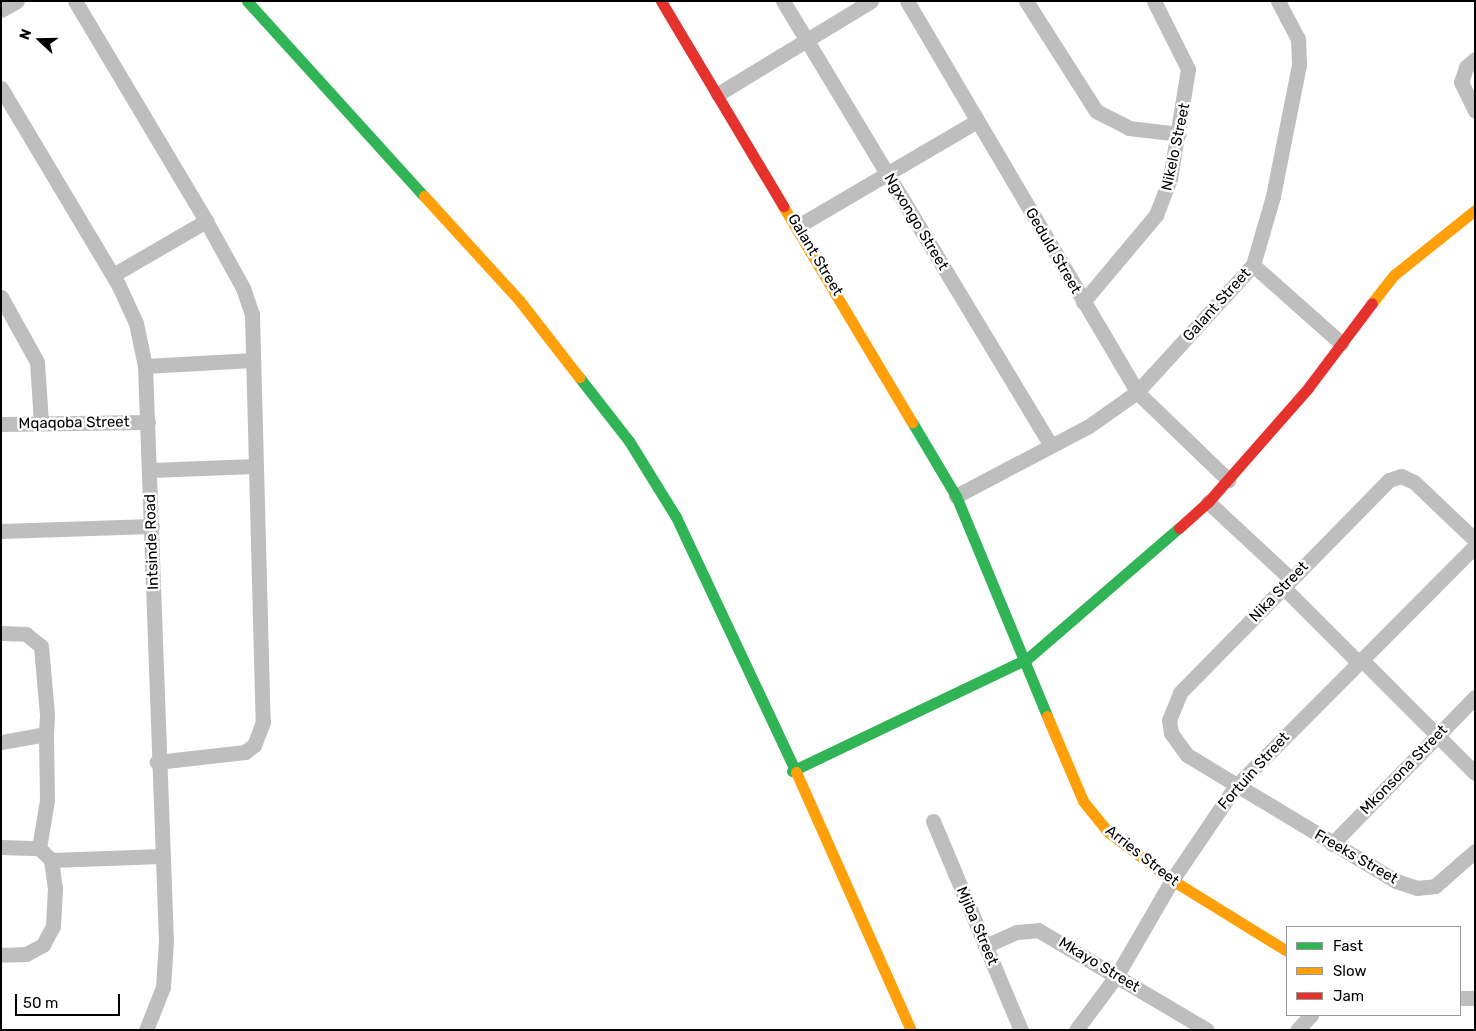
<!DOCTYPE html>
<style>
body{margin:0}
#map{position:relative;width:1476px;height:1031px;overflow:hidden;background:#fff;font-family:Rubik,sans-serif}
div>[style]{position:absolute}
[style*='--x']{left:calc(var(--x)*1px);top:calc(var(--y)*1px);width:calc(var(--w)*1px);rotate:calc(var(--a)*1deg)}
.street>*{height:15px;margin:-7.5px;padding:0 7.5px;transform-origin:7.5px;border-radius:7.5px;background:#bebebe}
.fast>*{height:11px;margin:-5.5px;padding:0 5.5px;transform-origin:5.5px;border-radius:5.5px;background:#30b455}
.slow>*{height:11px;margin:-5.5px;padding:0 5.5px;transform-origin:5.5px;border-radius:5.5px;background:#ff9f0a}
.jam>*{height:11px;margin:-5.5px;padding:0 5.5px;transform-origin:5.5px;border-radius:5.5px;background:#e5322d}
span{translate:-50% -50%;white-space:nowrap;text-align:center;line-height:1.15;-webkit-text-stroke:5px #fff;paint-order:stroke}
.street-label{font-size:15px;color:#000}
.frame{position:absolute;inset:0;border:2px solid #000;pointer-events:none}
.legend{position:absolute;left:1286px;top:926px;width:175px;height:90px;box-sizing:border-box;background:#fff;border:1px solid #999;margin:0;padding:6px 9px;list-style:none;font-size:15px;color:#000}
.legend li{display:flex;align-items:center;gap:10px;height:25px}
.legend b{width:25px;border:1px solid #999}
.north{position:absolute;left:15px;top:15px;width:50px;height:50px;-webkit-text-stroke:4px #fff;paint-order:stroke;rotate:291deg;font-size:14px;font-weight:700;line-height:20px;text-align:center;color:#000}
.north::after{content:'';display:block;margin:auto;width:18px;height:22px;background:#000;clip-path:polygon(50% 0,100% 100%,50% 72%,0 100%)}
.scale{position:absolute;left:15px;top:994px;width:105px;height:22px;box-sizing:border-box;border:2px solid #000;border-top:0;padding-left:6px;font-size:15px;line-height:18px;white-space:nowrap;color:#000;-webkit-text-stroke:4px #fff;paint-order:stroke}
</style>
<div id="map">
<div class="street">
<i style="--x:75;--y:1;--w:256;--a:59.2"></i>
<i style="--x:206;--y:221;--w:77;--a:61.1"></i>
<i style="--x:243;--y:288;--w:28;--a:71"></i>
<i style="--x:252;--y:314;--w:408;--a:88.5"></i>
<i style="--x:263;--y:722;--w:25;--a:111"></i>
<i style="--x:254;--y:745;--w:11;--a:142"></i>
<i style="--x:245;--y:752;--w:89;--a:173.5"></i>
<i style="--x:783;--y:1;--w:517;--a:58.92"></i>
<i style="--x:907;--y:1;--w:454;--a:59.5"></i>
<i style="--x:1137;--y:392;--w:127;--a:44"></i>
<i style="--x:1026;--y:1;--w:130;--a:57.5"></i>
<i style="--x:1096;--y:111;--w:37;--a:27"></i>
<i style="--x:1129;--y:128;--w:50;--a:6.8"></i>
<i style="--x:1;--y:10;--w:18;--a:-29"></i>
<i style="--x:1475;--y:59;--w:12;--a:138"></i>
<i style="--x:1466;--y:67;--w:16;--a:108"></i>
<i style="--x:1461;--y:82;--w:32;--a:64"></i>
<i style="--x:1;--y:88;--w:228;--a:59.2"></i>
<i style="--x:118;--y:284;--w:43;--a:65.2"></i>
<i style="--x:136;--y:323;--w:44;--a:78.2"></i>
<i style="--x:145;--y:366;--w:575;--a:87.91"></i>
<i style="--x:166;--y:941;--w:46;--a:93.7"></i>
<i style="--x:163;--y:987;--w:46;--a:111.6"></i>
<i style="--x:718;--y:94;--w:179;--a:-31.3"></i>
<i style="--x:798;--y:226;--w:208;--a:-30.4"></i>
<i style="--x:1253;--y:265;--w:118;--a:41.6"></i>
<i style="--x:113;--y:275;--w:108;--a:-30.1"></i>
<i style="--x:1;--y:297;--w:74;--a:61"></i>
<i style="--x:37;--y:362;--w:61;--a:86.2"></i>
<i style="--x:1083;--y:302;--w:114;--a:-50"></i>
<i style="--x:1156;--y:215;--w:39;--a:-69"></i>
<i style="--x:1170;--y:179;--w:111;--a:-80.7"></i>
<i style="--x:1188;--y:69;--w:76;--a:-116.6"></i>
<i style="--x:145;--y:366;--w:108;--a:-3.2"></i>
<i style="--x:1;--y:424;--w:147;--a:-0.8"></i>
<i style="--x:150;--y:470;--w:105;--a:-2.2"></i>
<i style="--x:956;--y:496;--w:150;--a:-27.8"></i>
<i style="--x:1089;--y:426;--w:59;--a:-35.3"></i>
<i style="--x:1137;--y:392;--w:172;--a:-47.6"></i>
<i style="--x:1253;--y:265;--w:72;--a:-73.8"></i>
<i style="--x:1273;--y:196;--w:134;--a:-78.8"></i>
<i style="--x:1299;--y:65;--w:26;--a:-92"></i>
<i style="--x:1298;--y:39;--w:43;--a:-117.8"></i>
<i style="--x:1208;--y:502;--w:113;--a:42.9"></i>
<i style="--x:1;--y:531;--w:151;--a:-1.9"></i>
<i style="--x:1475;--y:540;--w:84;--a:-136.4"></i>
<i style="--x:1414;--y:482;--w:14;--a:-155"></i>
<i style="--x:1401;--y:476;--w:13;--a:162"></i>
<i style="--x:1389;--y:480;--w:298;--a:134.5"></i>
<i style="--x:1180;--y:693;--w:29;--a:112"></i>
<i style="--x:1169;--y:720;--w:13;--a:81"></i>
<i style="--x:1171;--y:733;--w:27;--a:54"></i>
<i style="--x:1187;--y:755;--w:244;--a:31.1"></i>
<i style="--x:1396;--y:881;--w:22;--a:18"></i>
<i style="--x:1417;--y:888;--w:18;--a:-6"></i>
<i style="--x:1435;--y:886;--w:53;--a:-41.2"></i>
<i style="--x:1283;--y:587;--w:106;--a:45"></i>
<i style="--x:1;--y:633;--w:25;--a:2"></i>
<i style="--x:26;--y:634;--w:19;--a:39"></i>
<i style="--x:41;--y:646;--w:69;--a:85"></i>
<i style="--x:47;--y:715;--w:19;--a:93"></i>
<i style="--x:46;--y:734;--w:46;--a:169.9"></i>
<i style="--x:1361;--y:659;--w:161;--a:45"></i>
<i style="--x:933;--y:821;--w:227;--a:67.2"></i>
<i style="--x:1332;--y:844;--w:205;--a:-45.8"></i>
<i style="--x:1;--y:847;--w:38;--a:2"></i>
<i style="--x:39;--y:848;--w:17;--a:45"></i>
<i style="--x:51;--y:860;--w:28;--a:82"></i>
<i style="--x:55;--y:888;--w:38;--a:93"></i>
<i style="--x:53;--y:926;--w:21;--a:118"></i>
<i style="--x:43;--y:945;--w:19;--a:152"></i>
<i style="--x:26;--y:954;--w:25;--a:178"></i>
<i style="--x:39;--y:848;--w:49;--a:-80.5"></i>
<i style="--x:47;--y:800;--w:66;--a:-90.9"></i>
<i style="--x:51;--y:860;--w:111;--a:-2.1"></i>
<i style="--x:985;--y:946;--w:35;--a:-24"></i>
<i style="--x:1017;--y:932;--w:21;--a:-5"></i>
<i style="--x:1038;--y:930;--w:196;--a:30.6"></i>
<i style="--x:1460;--y:998;--w:15;--a:0"></i>
<i style="--x:1076;--y:1030;--w:69;--a:-53.3"></i>
<i style="--x:1117;--y:975;--w:110;--a:-59.9"></i>
<i style="--x:1172;--y:880;--w:112;--a:-55.9"></i>
<i style="--x:1235;--y:787;--w:340;--a:-45.1"></i>
<i style="--x:1297;--y:1030;--w:21;--a:-47"></i>
</div>
<div class="fast">
<i style="--x:247;--y:1;--w:263;--a:47.8"></i>
<i style="--x:579;--y:377;--w:81;--a:52"></i>
<i style="--x:629;--y:441;--w:89;--a:58.3"></i>
<i style="--x:676;--y:517;--w:282;--a:64.8"></i>
<i style="--x:912;--y:422;--w:86;--a:59.3"></i>
<i style="--x:956;--y:496;--w:238;--a:67.5"></i>
<i style="--x:792;--y:771;--w:260;--a:-25.5"></i>
<i style="--x:1027;--y:659;--w:201;--a:-40.8"></i>
</div>
<div class="slow">
<i style="--x:424;--y:196;--w:141;--a:47.6"></i>
<i style="--x:519;--y:300;--w:98;--a:52.1"></i>
<i style="--x:783;--y:206;--w:252;--a:59.2"></i>
<i style="--x:1372;--y:303;--w:36;--a:-52"></i>
<i style="--x:1394;--y:275;--w:104;--a:-38.7"></i>
<i style="--x:1047;--y:716;--w:92;--a:67"></i>
<i style="--x:1083;--y:801;--w:38;--a:51"></i>
<i style="--x:1107;--y:831;--w:81;--a:37"></i>
<i style="--x:1172;--y:880;--w:135;--a:31.7"></i>
<i style="--x:796;--y:772;--w:282;--a:66"></i>
</div>
<div class="jam">
<i style="--x:661;--y:1;--w:239;--a:59.2"></i>
<i style="--x:1179;--y:528;--w:39;--a:-42"></i>
<i style="--x:1208;--y:502;--w:152;--a:-48.7"></i>
<i style="--x:1308;--y:388;--w:106;--a:-53"></i>
</div>
<div class="street-label">
<span style="left:1176px;top:147px;rotate:-78deg">Nikelo Street</span>
<span style="left:916px;top:222px;rotate:59deg">Ngxongo Street</span>
<span style="left:1053px;top:251px;rotate:60deg">Geduld Street</span>
<span style="left:815px;top:255px;rotate:59deg">Galant Street</span>
<span style="left:1217px;top:305px;rotate:-48deg">Galant Street</span>
<span style="left:74px;top:423px;rotate:-1deg">Mqaqoba Street</span>
<span style="left:152px;top:542px;rotate:-92deg">Intsinde Road</span>
<span style="left:1279px;top:592px;rotate:-46deg">Nika Street</span>
<span style="left:1404px;top:770px;rotate:-46deg">Mkonsona Street</span>
<span style="left:1254px;top:771px;rotate:-48deg">Fortuin Street</span>
<span style="left:1142px;top:856px;rotate:38deg">Arries Street</span>
<span style="left:1356px;top:857px;rotate:30deg">Freeks Street</span>
<span style="left:977px;top:926px;rotate:67deg">Mjiba Street</span>
<span style="left:1099px;top:965px;rotate:31deg">Mkayo Street</span>
</div>
<div class="frame"></div>
<ul class="legend">
<li><b style="height:6px;background:#30b455"></b>Fast</li>
<li><b style="height:6px;background:#ff9f0a"></b>Slow</li>
<li><b style="height:6px;background:#e5322d"></b>Jam</li>
</ul>
<div class="north">N</div>
<div class="scale">50 m</div>
</div>
